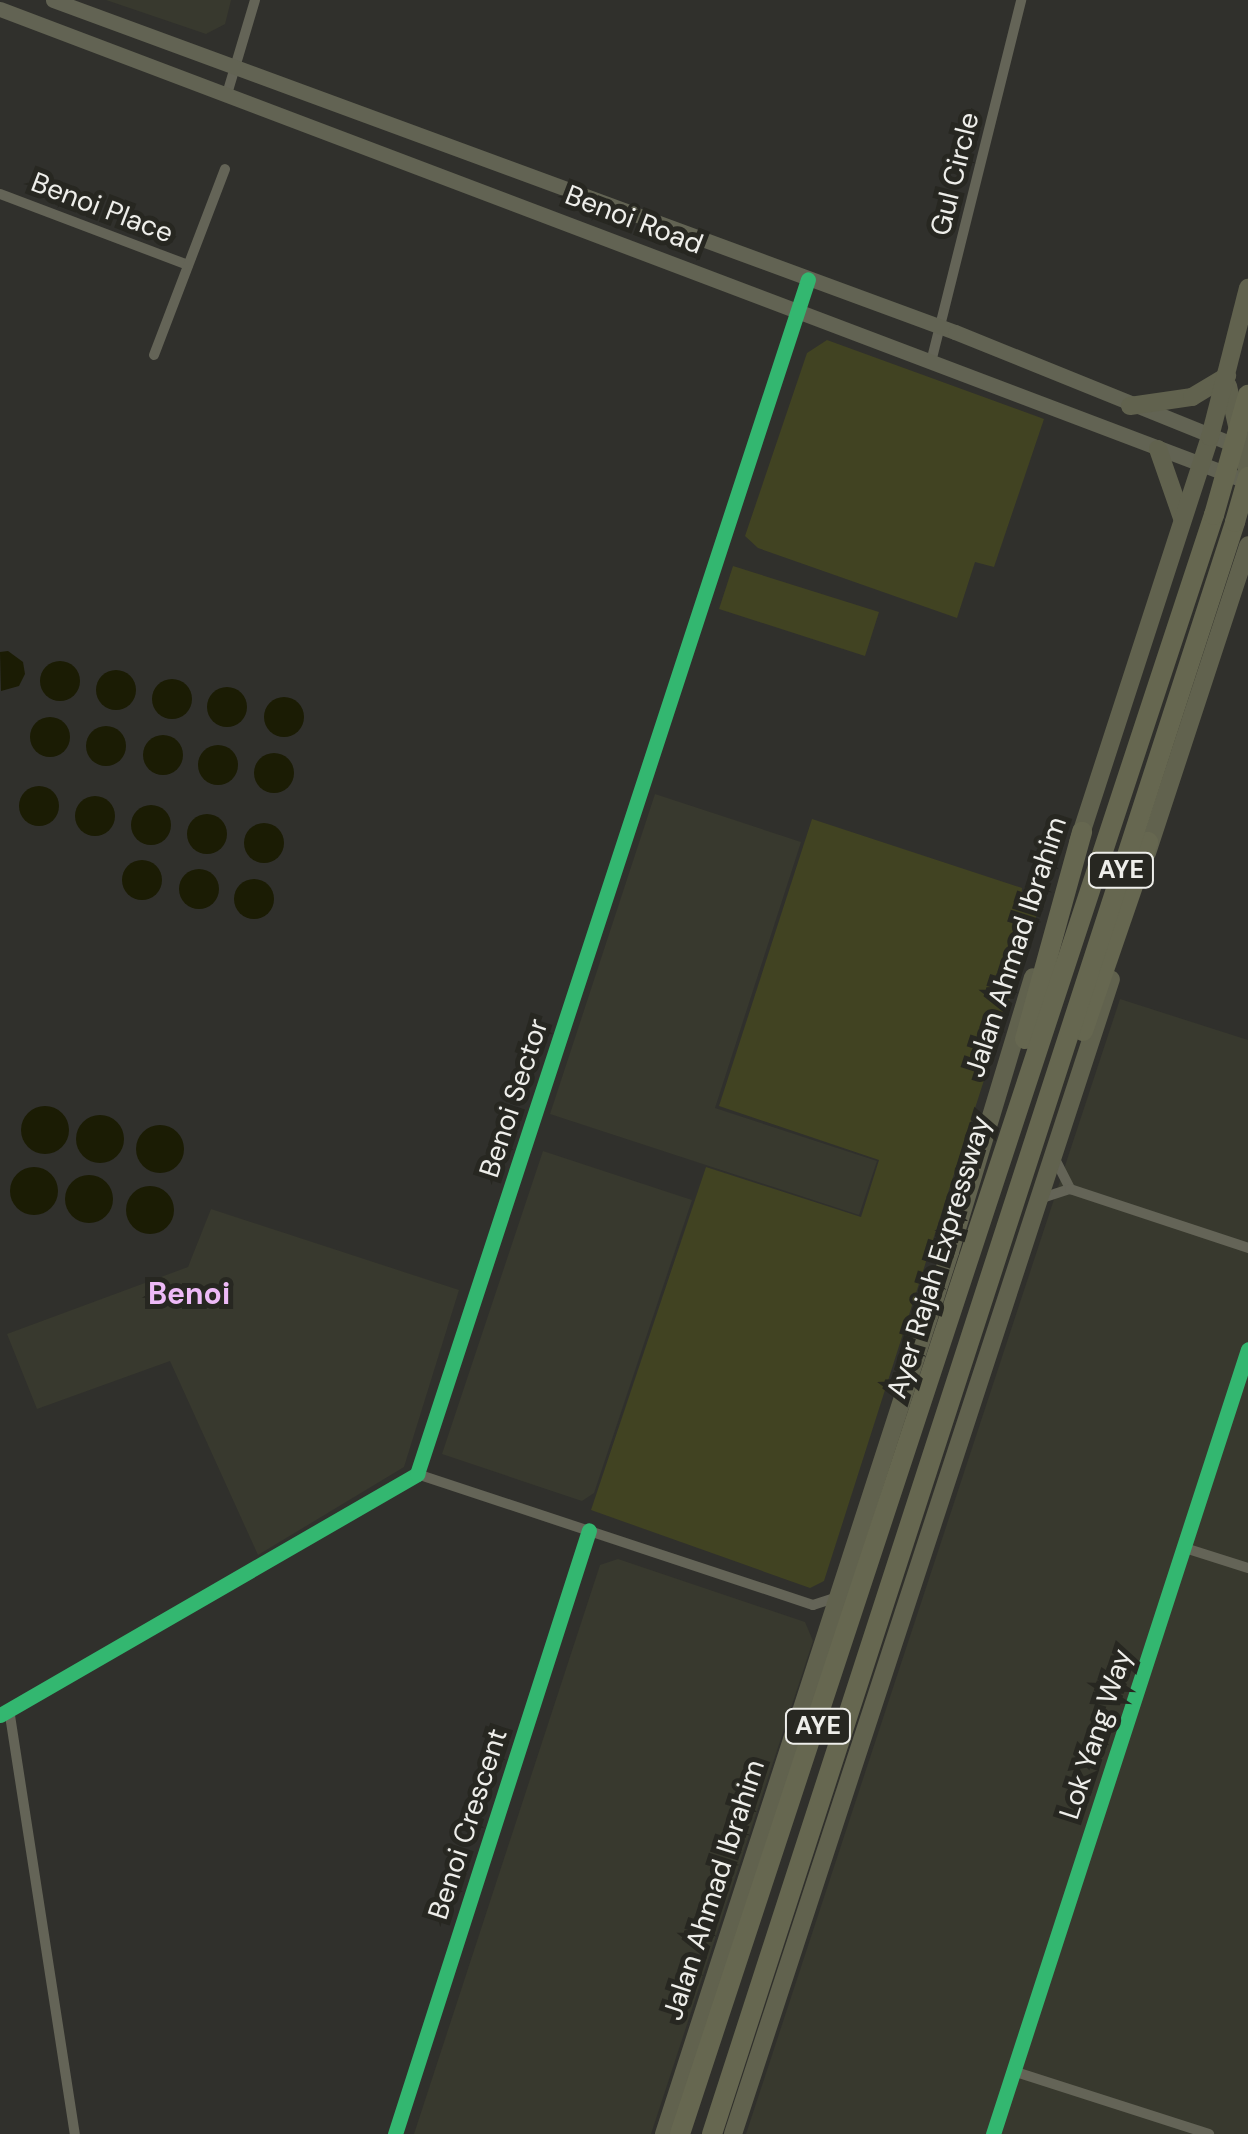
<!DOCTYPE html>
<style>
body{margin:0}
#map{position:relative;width:1248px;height:2134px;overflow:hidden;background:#30302c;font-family:"DM Sans",sans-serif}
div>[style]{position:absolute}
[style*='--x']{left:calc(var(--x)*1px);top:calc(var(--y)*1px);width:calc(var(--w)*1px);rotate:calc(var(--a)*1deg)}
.built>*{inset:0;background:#38392e}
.green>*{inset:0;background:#414322}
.water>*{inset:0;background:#1b1c04}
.round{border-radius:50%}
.minor>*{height:10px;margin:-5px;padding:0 5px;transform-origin:5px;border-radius:5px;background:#646457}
.secondary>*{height:15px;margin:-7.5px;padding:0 7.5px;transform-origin:7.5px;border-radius:7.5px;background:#626353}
.primary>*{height:18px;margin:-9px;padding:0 9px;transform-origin:9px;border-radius:9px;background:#61624e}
.motorway>*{height:20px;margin:-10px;padding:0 10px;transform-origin:10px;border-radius:10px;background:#666750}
.motorway-bridge>*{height:20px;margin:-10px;padding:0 10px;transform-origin:10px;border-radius:10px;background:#666750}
.cycleway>*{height:15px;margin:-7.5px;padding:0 7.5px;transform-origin:7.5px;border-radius:7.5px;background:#33b770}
span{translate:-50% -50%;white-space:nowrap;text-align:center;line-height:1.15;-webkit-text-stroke:10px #272721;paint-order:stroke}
.shield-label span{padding:2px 8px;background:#272721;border:2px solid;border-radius:8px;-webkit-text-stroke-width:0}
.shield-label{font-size:25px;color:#eeeeea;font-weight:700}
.street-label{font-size:28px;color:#eeeeea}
.neighbourhood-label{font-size:30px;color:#eebaf7;font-weight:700}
</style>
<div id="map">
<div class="built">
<i style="clip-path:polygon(106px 0,231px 0,225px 24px,206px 34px)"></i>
<i style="clip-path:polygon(655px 794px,801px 842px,715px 1108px,877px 1161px,859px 1215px,550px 1114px)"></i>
<i style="clip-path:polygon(1120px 999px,1248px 1040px,1248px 2134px,746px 2134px)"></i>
<i style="clip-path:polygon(543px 1151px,692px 1200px,594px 1493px,582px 1501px,442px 1454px)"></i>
<i style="clip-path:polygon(211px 1209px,459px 1290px,404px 1467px,258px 1555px,170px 1361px,37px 1409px,7px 1334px,188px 1267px)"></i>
<i style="clip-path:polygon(618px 1559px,805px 1622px,813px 1641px,651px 2134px,414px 2134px,600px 1565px)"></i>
</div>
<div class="green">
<i style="clip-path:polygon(827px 340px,1044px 419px,994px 567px,975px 562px,957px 618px,758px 548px,745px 536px,807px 353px)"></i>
<i style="clip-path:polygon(733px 566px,879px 612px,865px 656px,719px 609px)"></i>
<i style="clip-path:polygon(812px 819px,1022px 888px,1021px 902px,1039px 908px,824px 1581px,810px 1588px,591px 1510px,706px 1167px,861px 1217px,879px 1160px,719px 1106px)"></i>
</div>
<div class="water">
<i style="clip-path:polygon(8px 651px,23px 662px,25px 674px,19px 686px,1px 691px,0 652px)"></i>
<i class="round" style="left:40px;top:661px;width:40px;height:40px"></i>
<i class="round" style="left:96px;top:670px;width:40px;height:40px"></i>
<i class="round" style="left:152px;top:679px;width:40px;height:40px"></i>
<i class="round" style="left:207px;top:687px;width:40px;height:40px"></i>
<i class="round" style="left:264px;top:697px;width:40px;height:40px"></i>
<i class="round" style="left:30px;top:717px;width:40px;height:40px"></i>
<i class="round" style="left:86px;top:726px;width:40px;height:40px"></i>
<i class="round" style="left:143px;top:735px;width:40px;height:40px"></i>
<i class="round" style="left:198px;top:745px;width:40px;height:40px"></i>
<i class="round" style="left:254px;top:753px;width:40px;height:40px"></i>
<i class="round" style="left:19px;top:786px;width:40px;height:40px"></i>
<i class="round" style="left:75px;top:796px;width:40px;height:40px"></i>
<i class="round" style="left:131px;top:805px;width:40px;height:40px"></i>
<i class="round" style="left:187px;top:814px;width:40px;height:40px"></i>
<i class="round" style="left:244px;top:823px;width:40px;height:40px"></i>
<i class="round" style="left:122px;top:860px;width:40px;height:40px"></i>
<i class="round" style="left:179px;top:869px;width:40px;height:40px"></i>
<i class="round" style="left:234px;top:879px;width:40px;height:40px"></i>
<i class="round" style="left:21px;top:1106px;width:48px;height:48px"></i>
<i class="round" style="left:76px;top:1115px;width:48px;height:48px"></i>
<i class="round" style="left:136px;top:1125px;width:48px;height:48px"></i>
<i class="round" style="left:10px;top:1167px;width:48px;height:48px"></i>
<i class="round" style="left:65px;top:1175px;width:48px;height:48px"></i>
<i class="round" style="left:126px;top:1186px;width:48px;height:48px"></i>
</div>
<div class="minor">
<i style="--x:227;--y:94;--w:98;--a:-73.4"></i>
<i style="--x:0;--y:194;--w:201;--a:20.7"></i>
<i style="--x:154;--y:355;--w:199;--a:-69.1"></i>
<i style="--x:932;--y:358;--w:369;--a:-76"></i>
<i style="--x:1055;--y:1159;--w:34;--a:63"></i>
<i style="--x:1042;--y:1198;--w:29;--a:-18"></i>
<i style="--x:1070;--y:1189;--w:188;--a:18.3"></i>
<i style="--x:417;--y:1474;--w:417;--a:18.3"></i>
<i style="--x:813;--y:1605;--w:25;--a:-18"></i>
<i style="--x:1185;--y:1548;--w:66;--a:17.6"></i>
<i style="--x:9;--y:1709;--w:430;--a:81.2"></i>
<i style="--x:0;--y:1715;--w:482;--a:-30"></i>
<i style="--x:417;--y:1474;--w:1257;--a:-71.88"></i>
<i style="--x:1013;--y:2071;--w:206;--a:17.8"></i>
<i style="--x:395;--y:2134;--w:634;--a:-72.19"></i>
<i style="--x:993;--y:2134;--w:825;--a:-72"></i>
</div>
<div class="secondary">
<i style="--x:53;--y:0;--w:961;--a:20.21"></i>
<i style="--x:955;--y:332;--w:310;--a:22"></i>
<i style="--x:0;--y:9;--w:1321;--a:20.75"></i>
</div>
<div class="primary">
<i style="--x:1228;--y:386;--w:90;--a:77.2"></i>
<i style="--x:1130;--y:406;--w:63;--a:-8.3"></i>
<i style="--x:1192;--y:397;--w:41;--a:-31"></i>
<i style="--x:1158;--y:449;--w:73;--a:70.8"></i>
<i style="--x:1078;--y:843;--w:427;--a:-72"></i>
<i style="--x:1210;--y:437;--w:154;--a:-75.7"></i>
<i style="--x:1147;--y:853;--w:324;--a:-71.8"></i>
<i style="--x:664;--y:2134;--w:927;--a:-72.03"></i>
<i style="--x:950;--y:1252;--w:287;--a:-73.2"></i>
<i style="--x:733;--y:2134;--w:1215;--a:-71.88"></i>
</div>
<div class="motorway">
<i style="--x:1083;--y:1031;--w:200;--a:-71"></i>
<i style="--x:1025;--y:1039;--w:215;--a:-74.6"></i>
<i style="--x:680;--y:2134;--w:1705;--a:-71.75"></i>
<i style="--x:712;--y:2134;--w:1695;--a:-72.02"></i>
</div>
<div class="motorway-bridge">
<i style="--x:1214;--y:515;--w:125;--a:-74.2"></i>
<i style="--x:1235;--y:522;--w:47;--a:-73.9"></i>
</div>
<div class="cycleway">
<i style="--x:0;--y:1715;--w:482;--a:-30"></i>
<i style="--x:417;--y:1474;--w:1257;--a:-71.88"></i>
<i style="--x:395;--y:2134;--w:634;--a:-72.19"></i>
<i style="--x:993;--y:2134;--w:825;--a:-72"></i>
</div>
<div class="shield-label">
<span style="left:1121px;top:870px">AYE</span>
<span style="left:818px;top:1726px">AYE</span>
</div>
<div class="street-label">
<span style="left:955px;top:174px;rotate:-76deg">Gul Circle</span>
<span style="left:102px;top:208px;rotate:21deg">Benoi Place</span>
<span style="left:634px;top:220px;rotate:21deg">Benoi Road</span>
<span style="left:1016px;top:947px;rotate:-72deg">Jalan Ahmad Ibrahim</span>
<span style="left:514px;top:1098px;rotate:-72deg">Benoi Sector</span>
<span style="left:939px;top:1257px;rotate:-73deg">Ayer Rajah Expressway</span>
<span style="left:1096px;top:1734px;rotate:-72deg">Lok Yang Way</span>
<span style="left:468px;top:1824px;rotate:-72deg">Benoi Crescent</span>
<span style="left:714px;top:1890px;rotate:-72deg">Jalan Ahmad Ibrahim</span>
</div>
<div class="neighbourhood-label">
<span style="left:189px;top:1294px">Benoi</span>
</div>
</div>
